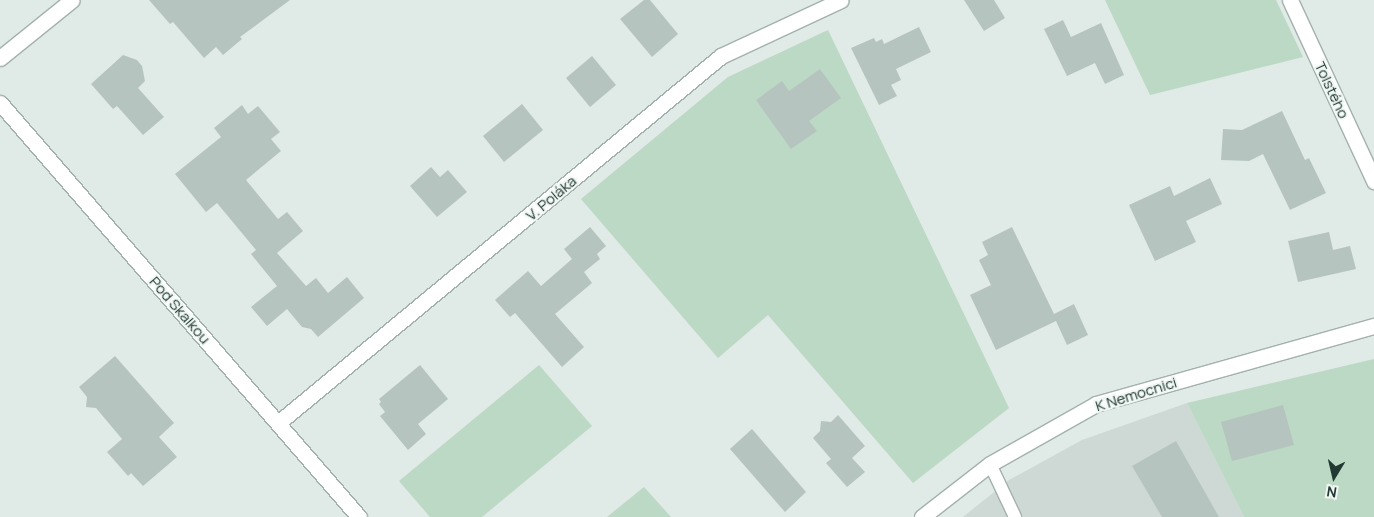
<!DOCTYPE html>
<meta charset="utf-8">
<style>
body{margin:0}
#map{position:relative;width:1374px;height:517px;overflow:hidden;background:#e0eae6;font-family:Manrope,sans-serif}
div>[style]{position:absolute}
[style*='--x']{left:calc(var(--x)*1px);top:calc(var(--y)*1px);width:calc(var(--w)*1px);rotate:calc(var(--a)*1deg)}
.built>*{inset:0;background:#ced9d5}
.green>*{inset:0;background:#bbd9c4}
.building>*{inset:0;background:#b6c4bf}
.roads{filter:drop-shadow(1px 0 #a3b1ad) drop-shadow(-1px 0 #a3b1ad) drop-shadow(0 1px #a3b1ad) drop-shadow(0 -1px #a3b1ad)}
.service>*{height:12px;margin:-6px;padding:0 6px;transform-origin:6px;border-radius:6px;background:#fff}
.minor>*{height:15px;margin:-7.5px;padding:0 7.5px;transform-origin:7.5px;border-radius:7.5px;background:#fff}
.tertiary>*{height:15px;margin:-7.5px;padding:0 7.5px;transform-origin:7.5px;border-radius:7.5px;background:#fff}
span{translate:-50% -50%;white-space:nowrap;text-align:center;line-height:1.15;-webkit-text-stroke:4px #f0f7f3;paint-order:stroke}
.street-label{font-size:15px;color:#223833}
.north{position:absolute;left:1309px;top:452px;width:50px;height:50px;-webkit-text-stroke:4px #f0f7f3;paint-order:stroke;rotate:189deg;font-size:14px;font-weight:700;line-height:20px;text-align:center;color:#223833}
.north::after{content:'';display:block;margin:auto;width:18px;height:22px;background:#223833;clip-path:polygon(50% 0,100% 100%,50% 72%,0 100%)}
</style>
<div id="map">
<div class="built">
<i style="clip-path:polygon(1187px 403px,1244px 517px,963px 517px,1009px 480px,1082px 440px)"></i>
</div>
<div class="green">
<i style="clip-path:polygon(1105px 0,1276px 0,1303px 57px,1150px 95px)"></i>
<i style="clip-path:polygon(828px 30px,1009px 408px,913px 483px,768px 315px,718px 358px,581px 199px,728px 77px)"></i>
<i style="clip-path:polygon(1374px 359px,1374px 517px,1244px 517px,1187px 403px)"></i>
<i style="clip-path:polygon(539px 365px,592px 426px,482px 517px,430px 517px,399px 481px)"></i>
<i style="clip-path:polygon(644px 487px,671px 517px,607px 517px)"></i>
</div>
<div class="building">
<i style="clip-path:polygon(149px 0,290px 0,240px 37px,242px 39px,223px 55px,216px 47px,204px 58px,173px 22px,170px 24px)"></i>
<i style="clip-path:polygon(644px 0,650px 0,678px 34px,652px 57px,620px 19px)"></i>
<i style="clip-path:polygon(964px 0,994px 0,1005px 18px,984px 31px)"></i>
<i style="clip-path:polygon(1063px 20px,1071px 37px,1101px 23px,1124px 75px,1105px 84px,1095px 63px,1067px 76px,1044px 29px)"></i>
<i style="clip-path:polygon(919px 27px,931px 52px,896px 69px,901px 80px,891px 85px,897px 96px,879px 105px,851px 48px,874px 38px,876px 42px,882px 39px,884px 44px)"></i>
<i style="clip-path:polygon(123px 55px,137px 60px,142px 66px,145px 81px,138px 88px,164px 117px,143px 135px,117px 106px,113px 109px,91px 84px)"></i>
<i style="clip-path:polygon(592px 56px,616px 85px,590px 107px,566px 78px)"></i>
<i style="clip-path:polygon(820px 69px,841px 98px,809px 121px,817px 131px,791px 149px,756px 100px,782px 81px,789px 91px)"></i>
<i style="clip-path:polygon(522px 104px,543px 130px,504px 162px,483px 136px)"></i>
<i style="clip-path:polygon(242px 105px,248px 114px,258px 106px,280px 132px,271px 139px,281px 151px,246px 180px,278px 219px,287px 212px,303px 231px,277px 253px,306px 286px,316px 278px,328px 293px,347px 277px,364px 298px,318px 337px,311px 329px,302px 327px,287px 309px,267px 326px,251px 307px,277px 286px,251px 254px,256px 250px,217px 203px,206px 212px,175px 174px,221px 137px,214px 128px)"></i>
<i style="clip-path:polygon(1282px 111px,1305px 160px,1309px 158px,1326px 193px,1290px 210px,1263px 154px,1249px 161px,1221px 160px,1223px 129px,1242px 130px)"></i>
<i style="clip-path:polygon(431px 167px,440px 177px,448px 170px,467px 192px,437px 217px,410px 186px)"></i>
<i style="clip-path:polygon(1210px 178px,1222px 204px,1186px 221px,1196px 242px,1155px 261px,1129px 205px,1170px 186px,1174px 196px)"></i>
<i style="clip-path:polygon(590px 227px,606px 246px,597px 254px,600px 259px,584px 272px,592px 283px,555px 314px,584px 347px,562px 367px,515px 313px,510px 317px,495px 300px,528px 271px,541px 286px,572px 259px,564px 249px)"></i>
<i style="clip-path:polygon(1012px 227px,1054px 314px,1074px 304px,1088px 335px,1067px 345px,1056px 321px,996px 350px,970px 295px,991px 285px,979px 260px,988px 255px,982px 242px)"></i>
<i style="clip-path:polygon(1329px 232px,1333px 250px,1350px 246px,1356px 269px,1298px 282px,1288px 241px)"></i>
<i style="clip-path:polygon(115px 356px,174px 423px,159px 437px,177px 457px,143px 486px,131px 473px,128px 476px,107px 452px,122px 439px,96px 408px,86px 407px,87px 397px,79px 387px)"></i>
<i style="clip-path:polygon(420px 365px,448px 399px,418px 424px,426px 434px,408px 450px,380px 416px,385px 412px,379px 404px,381px 402px,379px 399px)"></i>
<i style="clip-path:polygon(1283px 405px,1294px 445px,1232px 461px,1221px 422px)"></i>
<i style="clip-path:polygon(838px 415px,865px 446px,852px 458px,865px 472px,847px 487px,826px 463px,831px 459px,813px 438px,820px 431px,821px 421px,831px 422px)"></i>
<i style="clip-path:polygon(752px 429px,806px 492px,785px 512px,730px 449px)"></i>
<i style="clip-path:polygon(1176px 441px,1219px 517px,1162px 517px,1132px 466px)"></i>
</div>
<div class="roads">
<div class="service">
<i style="--x:990;--y:464;--w:59;--a:64.7"></i>
</div>
<div class="minor">
<i style="--x:1290;--y:0;--w:200;--a:65.1"></i>
<i style="--x:0;--y:58;--w:92;--a:-38.9"></i>
<i style="--x:0;--y:103;--w:548;--a:49.07"></i>
<i style="--x:278;--y:423;--w:575;--a:-39.64"></i>
<i style="--x:721;--y:56;--w:132;--a:-25"></i>
</div>
<div class="tertiary">
<i style="--x:922;--y:517;--w:86;--a:-37.9"></i>
<i style="--x:990;--y:464;--w:122;--a:-29.5"></i>
<i style="--x:1096;--y:404;--w:289;--a:-15.7"></i>
</div>
</div>
<div class="street-label">
<span style="left:1332px;top:90px;rotate:65deg">Tolstého</span>
<span style="left:551px;top:198px;rotate:-40deg">V. Poláka</span>
<span style="left:180px;top:310px;rotate:49deg">Pod Skalkou</span>
<span style="left:1136px;top:394px;rotate:-17deg">K Nemocnici</span>
</div>
<div class="north">N</div>
</div>
